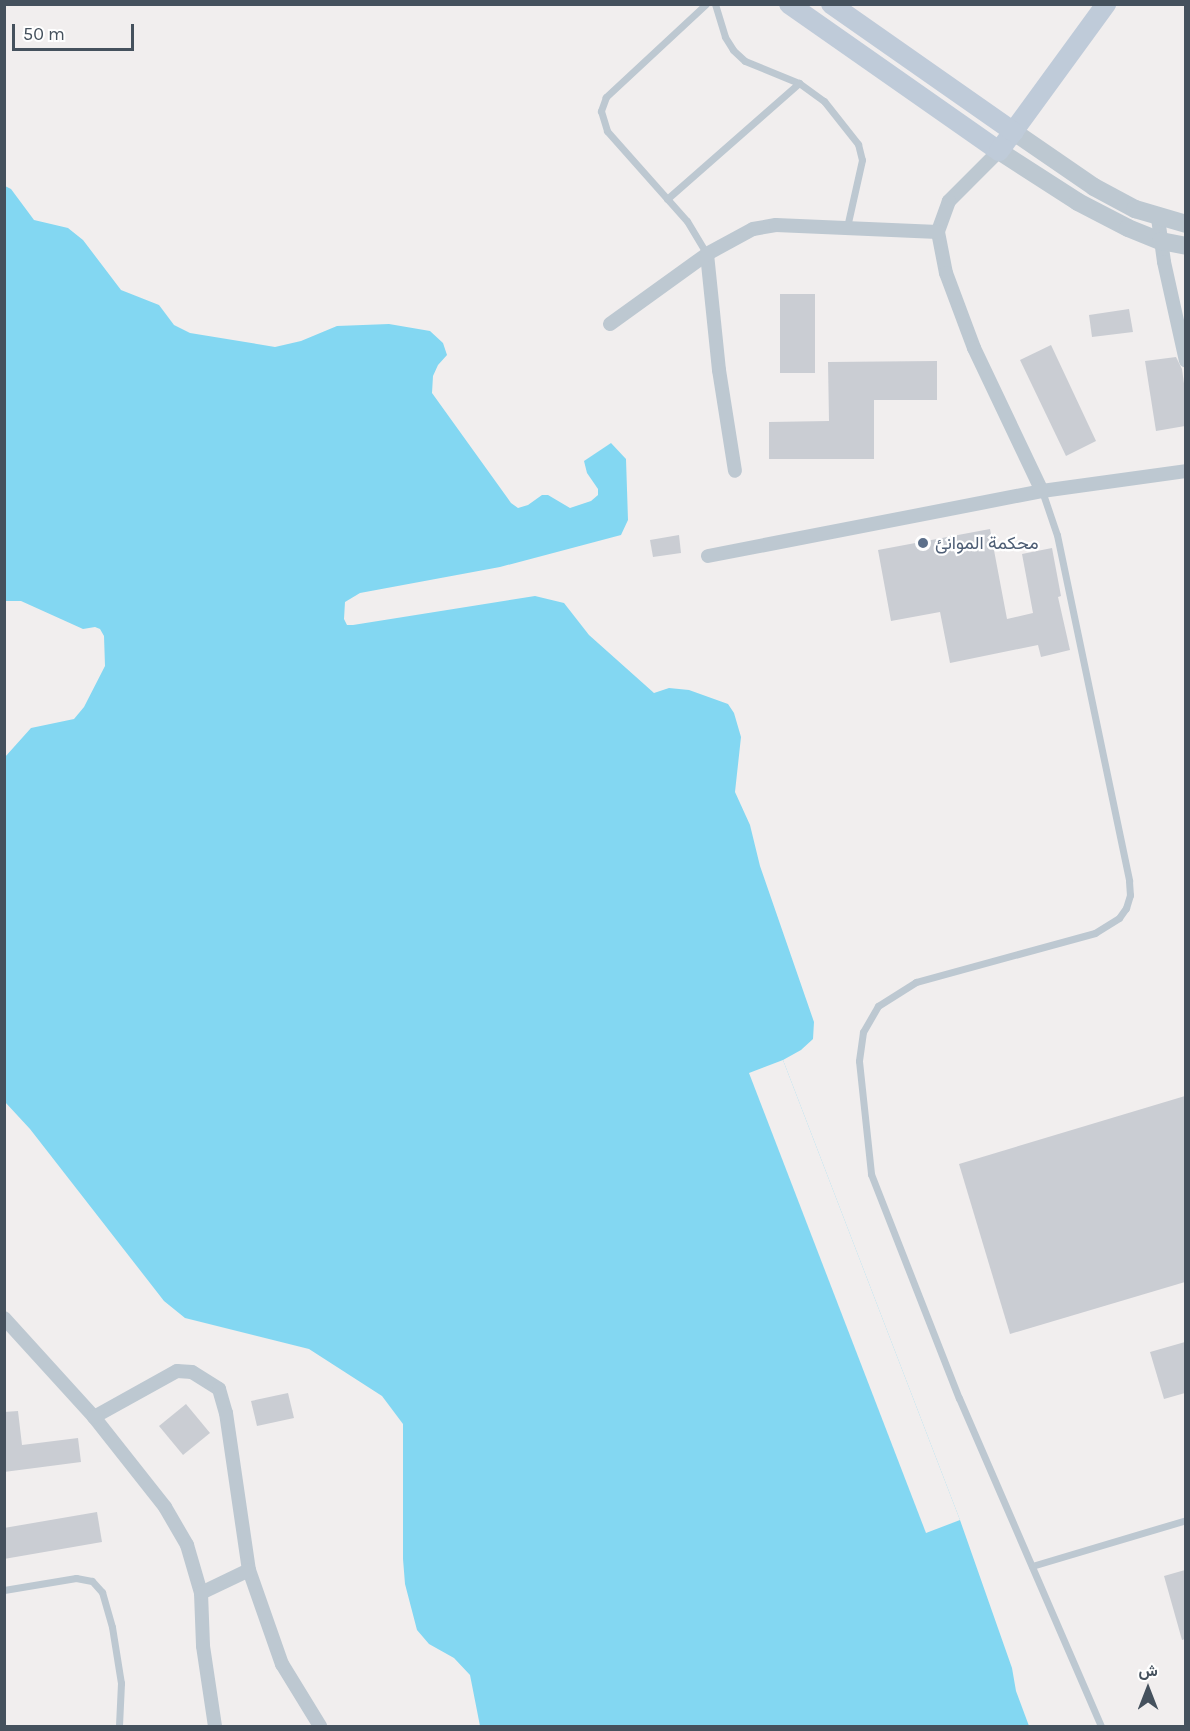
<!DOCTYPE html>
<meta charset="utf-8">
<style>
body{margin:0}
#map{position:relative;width:1190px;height:1731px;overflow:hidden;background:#f1eeee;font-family:Karla,Vazirmatn,sans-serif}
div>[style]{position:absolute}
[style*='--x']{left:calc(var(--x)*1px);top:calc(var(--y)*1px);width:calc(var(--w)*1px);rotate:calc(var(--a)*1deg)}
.water>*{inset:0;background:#83d7f2}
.pier>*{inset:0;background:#f1eeee}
.building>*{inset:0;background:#cacdd3}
.service>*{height:7px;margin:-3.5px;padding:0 3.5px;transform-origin:3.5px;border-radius:3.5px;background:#bdc8d1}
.minor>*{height:14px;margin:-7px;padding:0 7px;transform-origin:7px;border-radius:7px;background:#bdc8d1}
.tertiary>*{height:18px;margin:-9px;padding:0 9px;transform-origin:9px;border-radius:9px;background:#bdc8d1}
.secondary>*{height:20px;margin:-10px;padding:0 10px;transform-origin:10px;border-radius:10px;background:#bfcbd9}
.dots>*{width:16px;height:16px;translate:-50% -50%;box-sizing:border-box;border:3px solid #fff;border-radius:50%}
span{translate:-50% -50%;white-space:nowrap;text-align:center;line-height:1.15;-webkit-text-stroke:4.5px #fff;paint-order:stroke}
.service-label{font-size:18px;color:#4e5e75}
.left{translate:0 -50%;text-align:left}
.frame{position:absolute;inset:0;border:6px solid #45515d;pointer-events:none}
.north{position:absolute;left:1118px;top:1659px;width:60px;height:60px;-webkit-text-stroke:4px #fff;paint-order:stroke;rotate:0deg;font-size:16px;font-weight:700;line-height:24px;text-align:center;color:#45515d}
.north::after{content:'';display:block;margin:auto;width:21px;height:27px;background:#45515d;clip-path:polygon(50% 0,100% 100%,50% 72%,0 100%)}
.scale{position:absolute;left:12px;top:24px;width:122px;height:27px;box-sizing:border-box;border:3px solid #45515d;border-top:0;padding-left:8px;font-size:18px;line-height:21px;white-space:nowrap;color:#45515d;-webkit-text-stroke:4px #fff;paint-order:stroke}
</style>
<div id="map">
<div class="water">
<i style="clip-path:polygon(5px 186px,11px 189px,34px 220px,68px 228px,83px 240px,121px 290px,159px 305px,174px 325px,190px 333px,275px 347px,301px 341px,337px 326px,389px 324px,430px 331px,443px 343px,447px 355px,438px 365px,433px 376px,432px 393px,511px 503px,518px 508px,528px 505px,542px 495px,548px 495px,570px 508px,591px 501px,598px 495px,598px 489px,587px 473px,584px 461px,611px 443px,626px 459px,628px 520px,621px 535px,500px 567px,360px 593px,345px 602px,344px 619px,347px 625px,353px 625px,535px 596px,564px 603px,589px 635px,654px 693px,669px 688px,689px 690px,728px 704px,734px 713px,741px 737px,735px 792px,750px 825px,760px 866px,814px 1022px,813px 1039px,801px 1050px,783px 1060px,960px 1520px,1012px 1668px,1016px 1691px,1029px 1726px,480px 1726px,470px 1675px,454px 1658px,429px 1644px,417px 1630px,405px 1584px,403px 1559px,403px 1424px,382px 1396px,309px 1349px,185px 1318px,164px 1301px,30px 1129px,5px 1102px,5px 757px,31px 728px,74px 719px,84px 707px,105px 666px,104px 636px,100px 629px,95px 627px,83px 629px,21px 601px,5px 601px)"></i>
</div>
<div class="pier">
<i style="clip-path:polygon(783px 1060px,960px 1520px,926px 1533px,749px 1073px)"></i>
</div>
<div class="building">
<i style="clip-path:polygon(780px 294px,815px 294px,815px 373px,780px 373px)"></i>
<i style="clip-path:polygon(1129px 309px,1133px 332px,1092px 337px,1089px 315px)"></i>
<i style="clip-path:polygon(1051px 345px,1096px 441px,1066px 456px,1020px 360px)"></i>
<i style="clip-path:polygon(1176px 357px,1182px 369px,1185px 391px,1185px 426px,1156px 431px,1145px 361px)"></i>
<i style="clip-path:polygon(937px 361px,937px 400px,874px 400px,874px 459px,769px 459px,769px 422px,829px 421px,828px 362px)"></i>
<i style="clip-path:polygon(990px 529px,1007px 619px,1033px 613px,1022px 554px,1052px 548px,1061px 596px,1058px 597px,1070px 650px,1041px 657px,1038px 645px,950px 663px,940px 612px,891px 621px,878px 550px)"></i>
<i style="clip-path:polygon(679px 535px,681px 553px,653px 557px,650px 540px)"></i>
<i style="clip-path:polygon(1185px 1096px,1185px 1282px,1010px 1334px,959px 1164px)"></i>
<i style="clip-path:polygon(1185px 1342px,1185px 1393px,1164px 1399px,1150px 1352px)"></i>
<i style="clip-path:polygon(288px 1393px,294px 1418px,257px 1426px,251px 1401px)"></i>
<i style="clip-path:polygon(186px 1404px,210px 1433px,183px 1455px,159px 1426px)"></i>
<i style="clip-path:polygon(18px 1411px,22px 1445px,78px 1438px,81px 1462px,4px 1472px,4px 1412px)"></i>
<i style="clip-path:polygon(97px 1512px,102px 1542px,4px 1559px,4px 1528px)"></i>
<i style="clip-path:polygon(1185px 1570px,1185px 1639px,1182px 1640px,1164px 1576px)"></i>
</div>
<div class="service">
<i style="--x:706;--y:4;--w:137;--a:137.1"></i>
<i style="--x:606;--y:97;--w:15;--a:110"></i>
<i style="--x:601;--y:111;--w:21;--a:73"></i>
<i style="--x:607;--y:131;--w:120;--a:48.4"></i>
<i style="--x:687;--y:221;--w:39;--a:59"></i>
<i style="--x:715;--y:4;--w:34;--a:73"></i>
<i style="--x:725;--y:37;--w:15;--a:58"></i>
<i style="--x:733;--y:50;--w:16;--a:43"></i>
<i style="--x:745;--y:61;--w:58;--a:22.2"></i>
<i style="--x:799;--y:83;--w:31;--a:36"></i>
<i style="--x:824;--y:101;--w:55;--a:51.7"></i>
<i style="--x:858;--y:144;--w:16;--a:76"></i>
<i style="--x:862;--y:160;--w:69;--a:102.6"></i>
<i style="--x:667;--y:199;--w:176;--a:-41.3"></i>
<i style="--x:1042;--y:491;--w:46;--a:71.2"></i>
<i style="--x:1057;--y:535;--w:353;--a:78.2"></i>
<i style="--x:1129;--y:881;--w:14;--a:86"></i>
<i style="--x:1130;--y:895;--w:14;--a:107"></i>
<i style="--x:1126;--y:908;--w:12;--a:125"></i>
<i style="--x:1119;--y:918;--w:28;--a:148"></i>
<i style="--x:1095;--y:933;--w:186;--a:164.7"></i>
<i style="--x:916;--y:982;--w:45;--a:147.7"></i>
<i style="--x:878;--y:1006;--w:30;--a:120"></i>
<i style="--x:863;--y:1032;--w:29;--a:98"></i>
<i style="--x:859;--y:1061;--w:114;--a:83.9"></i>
<i style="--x:871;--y:1174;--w:241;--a:68.6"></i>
<i style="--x:959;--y:1398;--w:357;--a:66.6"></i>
<i style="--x:1032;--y:1566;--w:161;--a:-16.6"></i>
<i style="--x:4;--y:1590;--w:73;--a:-9.5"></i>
<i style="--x:76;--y:1578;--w:16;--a:11"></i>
<i style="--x:92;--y:1581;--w:15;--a:48"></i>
<i style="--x:102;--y:1592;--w:36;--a:74"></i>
<i style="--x:112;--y:1627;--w:57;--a:80.9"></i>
<i style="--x:121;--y:1683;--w:43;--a:92.7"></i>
</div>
<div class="minor">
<i style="--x:999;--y:151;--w:71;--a:135"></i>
<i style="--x:949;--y:201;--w:33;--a:110"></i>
<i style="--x:938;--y:232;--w:42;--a:79"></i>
<i style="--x:946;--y:273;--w:80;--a:69.5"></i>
<i style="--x:974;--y:348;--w:158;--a:64.6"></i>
<i style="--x:1042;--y:491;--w:145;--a:-7.9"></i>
<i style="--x:1158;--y:218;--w:44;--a:82.2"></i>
<i style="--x:1164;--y:262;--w:101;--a:77.5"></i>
<i style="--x:707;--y:254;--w:117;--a:84.1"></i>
<i style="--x:719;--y:370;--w:102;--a:81"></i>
<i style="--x:610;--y:324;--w:120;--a:-35.8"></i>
<i style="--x:707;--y:254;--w:52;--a:-28.5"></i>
<i style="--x:753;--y:229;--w:23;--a:-10"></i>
<i style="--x:776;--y:225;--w:162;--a:2.5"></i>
<i style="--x:708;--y:556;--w:340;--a:-11"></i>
<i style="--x:4;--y:1318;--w:134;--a:47.7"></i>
<i style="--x:94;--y:1417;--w:115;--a:51.7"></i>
<i style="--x:165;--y:1507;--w:44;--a:59.9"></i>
<i style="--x:187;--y:1545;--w:50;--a:73.7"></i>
<i style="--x:201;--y:1593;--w:53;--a:87.8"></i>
<i style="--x:203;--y:1646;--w:81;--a:81.5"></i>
<i style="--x:94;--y:1417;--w:95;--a:-29"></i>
<i style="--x:177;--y:1371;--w:15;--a:4"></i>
<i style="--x:192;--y:1372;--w:32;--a:32"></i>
<i style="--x:219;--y:1389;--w:25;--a:74"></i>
<i style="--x:226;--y:1413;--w:159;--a:81.7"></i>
<i style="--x:249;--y:1570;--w:100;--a:70.7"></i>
<i style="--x:282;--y:1664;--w:73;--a:58.5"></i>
<i style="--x:201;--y:1593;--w:53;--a:-25.6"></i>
</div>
<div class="tertiary">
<i style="--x:1014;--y:132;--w:97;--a:34.5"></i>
<i style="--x:1094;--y:187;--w:47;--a:28.2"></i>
<i style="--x:1135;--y:209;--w:53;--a:16.4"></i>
<i style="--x:999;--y:151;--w:94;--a:32.8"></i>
<i style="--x:1078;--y:202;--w:56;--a:27.5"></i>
<i style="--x:1128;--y:228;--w:35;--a:22"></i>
<i style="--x:1161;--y:241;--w:25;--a:11"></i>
</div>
<div class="secondary">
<i style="--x:789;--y:4;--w:256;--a:35"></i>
<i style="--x:999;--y:151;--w:182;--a:-53.9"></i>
<i style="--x:831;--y:4;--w:223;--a:35"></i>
</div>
<div class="dots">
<i style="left:923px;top:543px;background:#5c6f8a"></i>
</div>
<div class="service-label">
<span class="left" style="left:935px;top:543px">محكمة الموانئ</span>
</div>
<div class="frame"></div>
<div class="north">ش</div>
<div class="scale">50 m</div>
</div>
